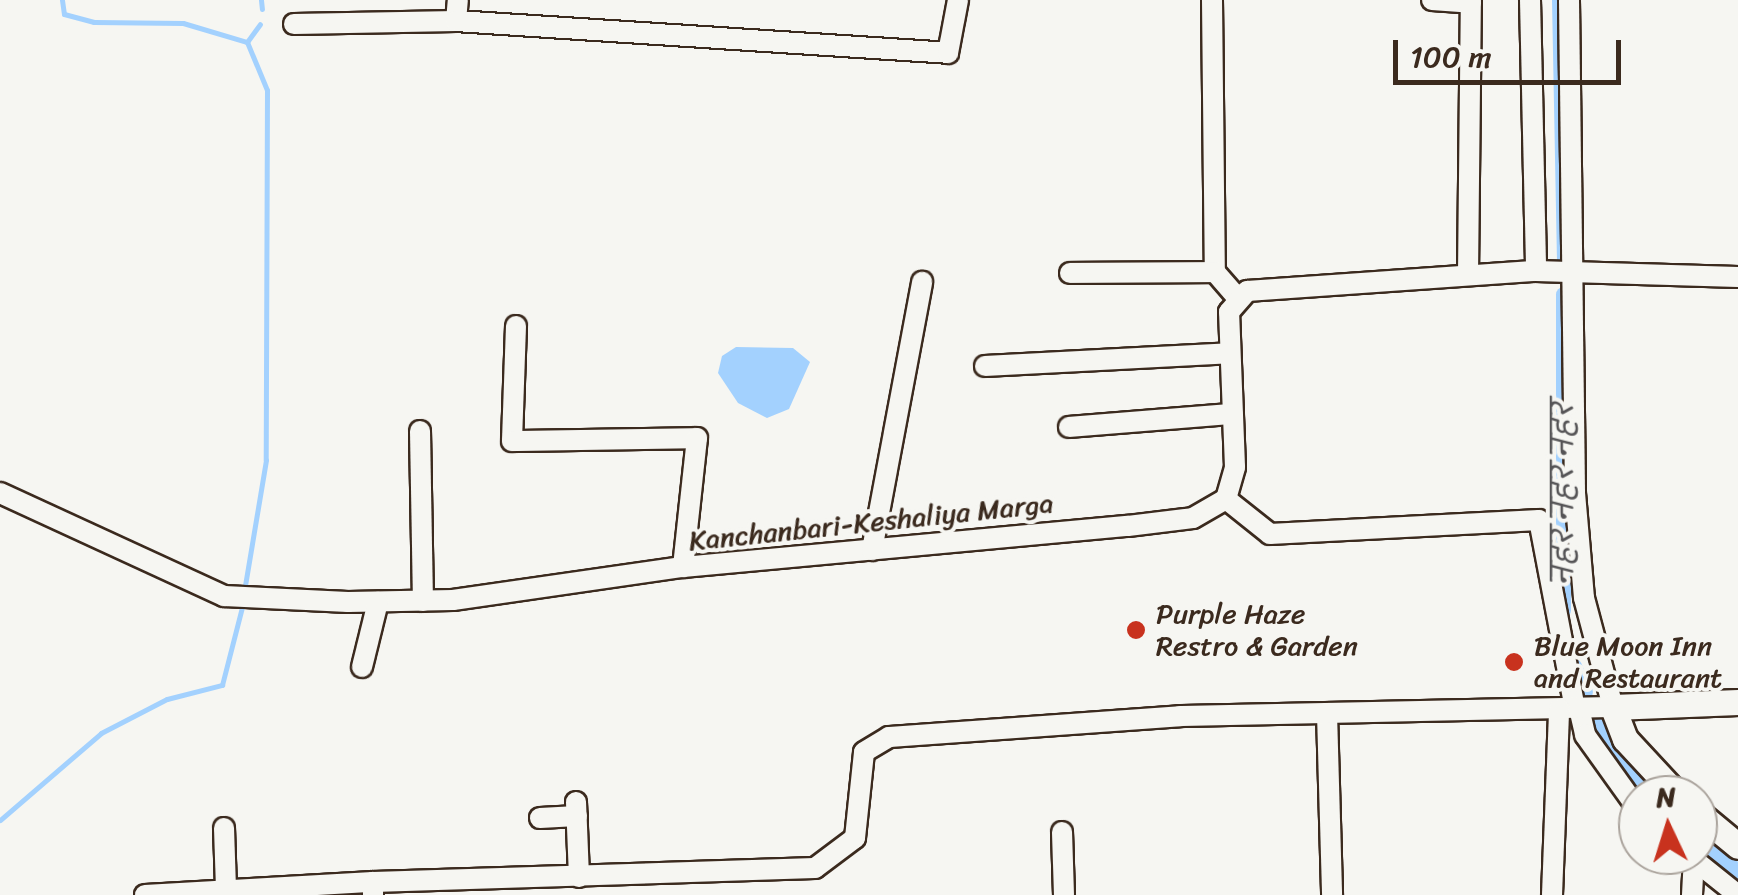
<!DOCTYPE html>
<meta charset="utf-8">
<style>
body{margin:0}
#map{position:relative;width:1738px;height:895px;overflow:hidden;background:#f6f6f2;font-family:Sriracha,"Playpen Sans Deva",sans-serif}
div>[style]{position:absolute}
[style*='--x']{left:calc(var(--x)*1px);top:calc(var(--y)*1px);width:calc(var(--w)*1px);rotate:calc(var(--a)*1deg)}
.water>*{inset:0;background:#a3d1fe}
.stream>*{height:5px;margin:-2.5px;padding:0 2.5px;transform-origin:2.5px;border-radius:2.5px;background:#a3d1fe}
.canal>*{height:15px;margin:-7.5px;padding:0 7.5px;transform-origin:7.5px;border-radius:7.5px;background:#a3d1fe}
.roads{filter:drop-shadow(2px 0 #3b2a1e) drop-shadow(-2px 0 #3b2a1e) drop-shadow(0 2px #3b2a1e) drop-shadow(0 -2px #3b2a1e)}
.minor>*{height:20px;margin:-10px;padding:0 10px;transform-origin:10px;border-radius:10px;background:#f6f6f2}
.major>*{height:25px;margin:-12.5px;padding:0 12.5px;transform-origin:12.5px;border-radius:12.5px;background:#f6f6f2}
.dots>*{width:28px;height:28px;translate:-50% -50%;box-sizing:border-box;border:5px solid #f6f6f2;border-radius:50%}
span{translate:-50% -50%;white-space:nowrap;text-align:center;line-height:1.15;-webkit-text-stroke:8px #f6f6f2;paint-order:stroke}
.street-label{font-size:28px;color:#3b2a1e}
.poi-label{font-size:28px;color:#3b2a1e}
.left{translate:0 -50%;text-align:left}
.water-label{font-size:30px;color:#555456;font-style:italic}
.north{position:absolute;left:1618px;top:775px;width:100px;height:100px;box-sizing:border-box;background:#f6f6f2;border:2px solid #aba49d;border-radius:50%;rotate:356deg;font-size:28px;font-weight:700;line-height:40px;text-align:center;color:#3b2a1e}
.north::after{content:'';display:block;margin:auto;width:35px;height:45px;background:#c8321e;clip-path:polygon(50% 0,100% 100%,50% 72%,0 100%)}
.scale{position:absolute;left:1393px;top:40px;width:228px;height:45px;box-sizing:border-box;border:5px solid #3b2a1e;border-top:0;padding-left:12px;font-size:30px;line-height:35px;white-space:nowrap;color:#3b2a1e;-webkit-text-stroke:8px #f6f6f2;paint-order:stroke}
</style>
<div id="map">
<div class="water">
<i style="clip-path:polygon(736px 347px,793px 348px,810px 362px,789px 409px,767px 418px,738px 403px,718px 373px,722px 356px)"></i>
</div>
<div class="stream">
<i style="--x:62;--y:0;--w:14;--a:82"></i>
<i style="--x:64;--y:14;--w:31;--a:15"></i>
<i style="--x:94;--y:22;--w:89;--a:0.6"></i>
<i style="--x:183;--y:23;--w:67;--a:16.5"></i>
<i style="--x:247;--y:42;--w:52;--a:67.4"></i>
<i style="--x:267;--y:90;--w:370;--a:90.2"></i>
<i style="--x:266;--y:460;--w:134;--a:99.5"></i>
<i style="--x:261;--y:0;--w:9;--a:84"></i>
<i style="--x:1554;--y:0;--w:265;--a:88.9"></i>
<i style="--x:247;--y:42;--w:22;--a:-54"></i>
<i style="--x:0;--y:820;--w:133;--a:-40.7"></i>
<i style="--x:101;--y:733;--w:74;--a:-27.3"></i>
<i style="--x:167;--y:699;--w:57;--a:-14.3"></i>
<i style="--x:222;--y:685;--w:85;--a:-75.6"></i>
</div>
<div class="canal">
<i style="--x:1563;--y:610;--w:316;--a:-90"></i>
<i style="--x:1574;--y:666;--w:28;--a:67"></i>
<i style="--x:1597;--y:720;--w:90;--a:56.8"></i>
<i style="--x:1698;--y:840;--w:51;--a:37.8"></i>
</div>
<div class="roads">
<div class="minor">
<i style="--x:1212;--y:0;--w:272;--a:89.4"></i>
<i style="--x:1215;--y:272;--w:33;--a:49"></i>
<i style="--x:1432;--y:0;--w:39;--a:4"></i>
<i style="--x:1530;--y:0;--w:271;--a:88.7"></i>
<i style="--x:456;--y:21;--w:21;--a:-85"></i>
<i style="--x:294;--y:24;--w:162;--a:-1.1"></i>
<i style="--x:456;--y:21;--w:493;--a:3.7"></i>
<i style="--x:948;--y:53;--w:54;--a:-79.3"></i>
<i style="--x:1070;--y:273;--w:145;--a:-0.4"></i>
<i style="--x:1468;--y:275;--w:275;--a:-89.4"></i>
<i style="--x:516;--y:326;--w:115;--a:92"></i>
<i style="--x:512;--y:441;--w:185;--a:-0.9"></i>
<i style="--x:697;--y:438;--w:130;--a:96.2"></i>
<i style="--x:985;--y:366;--w:244;--a:-3"></i>
<i style="--x:1069;--y:427;--w:164;--a:-4.6"></i>
<i style="--x:420;--y:431;--w:170;--a:89"></i>
<i style="--x:0;--y:493;--w:247;--a:24.7"></i>
<i style="--x:224;--y:596;--w:124;--a:2.8"></i>
<i style="--x:348;--y:602;--w:105;--a:-1.1"></i>
<i style="--x:453;--y:600;--w:232;--a:-8.2"></i>
<i style="--x:683;--y:567;--w:447;--a:-5.3"></i>
<i style="--x:1128;--y:526;--w:65;--a:-7"></i>
<i style="--x:1193;--y:518;--w:38;--a:-30"></i>
<i style="--x:1226;--y:499;--w:33;--a:-74"></i>
<i style="--x:1235;--y:467;--w:155;--a:-92.2"></i>
<i style="--x:1229;--y:312;--w:28;--a:-49"></i>
<i style="--x:1247;--y:291;--w:290;--a:-4"></i>
<i style="--x:1536;--y:271;--w:202;--a:1.7"></i>
<i style="--x:1226;--y:499;--w:56;--a:38.5"></i>
<i style="--x:1270;--y:534;--w:269;--a:-3"></i>
<i style="--x:1539;--y:520;--w:191;--a:79.2"></i>
<i style="--x:872;--y:550;--w:273;--a:-79.4"></i>
<i style="--x:362;--y:667;--w:67;--a:-76.2"></i>
<i style="--x:1579;--y:708;--w:28;--a:77"></i>
<i style="--x:1585;--y:735;--w:91;--a:54.4"></i>
<i style="--x:1327;--y:713;--w:182;--a:88.4"></i>
<i style="--x:576;--y:802;--w:75;--a:87.7"></i>
<i style="--x:540;--y:818;--w:37;--a:-3"></i>
<i style="--x:224;--y:828;--w:60;--a:88.1"></i>
<i style="--x:1062;--y:832;--w:63;--a:88.2"></i>
<i style="--x:1688;--y:855;--w:64;--a:38.7"></i>
<i style="--x:373;--y:882;--w:442;--a:-1.8"></i>
<i style="--x:815;--y:868;--w:50;--a:-36.9"></i>
<i style="--x:855;--y:838;--w:86;--a:-84"></i>
<i style="--x:864;--y:752;--w:29;--a:-31"></i>
<i style="--x:889;--y:737;--w:292;--a:-4.1"></i>
<i style="--x:1180;--y:716;--w:433;--a:-1.2"></i>
<i style="--x:1613;--y:707;--w:113;--a:-104.9"></i>
<i style="--x:1584;--y:598;--w:106;--a:-94.9"></i>
<i style="--x:1575;--y:492;--w:492;--a:-90.7"></i>
<i style="--x:145;--y:895;--w:228;--a:-3.3"></i>
<i style="--x:373;--y:882;--w:13;--a:90"></i>
<i style="--x:1552;--y:895;--w:186;--a:-87.8"></i>
<i style="--x:1692;--y:895;--w:35;--a:-87"></i>
</div>
<div class="major">
<i style="--x:1677;--y:795;--w:76;--a:-132.9"></i>
<i style="--x:1625;--y:739;--w:34;--a:-111"></i>
<i style="--x:1613;--y:707;--w:125;--a:-2.3"></i>
<i style="--x:1698;--y:813;--w:52;--a:39.5"></i>
</div>
</div>
<div class="dots">
<i style="left:1136px;top:630px;background:#c8321e"></i>
<i style="left:1514px;top:662px;background:#c8321e"></i>
</div>
<div class="street-label">
<span style="left:871px;top:522px;rotate:-6deg">Kanchanbari-Keshaliya Marga</span>
</div>
<div class="poi-label">
<span class="left" style="left:1156px;top:630px">Purple Haze<br>Restro &amp; Garden</span>
<span class="left" style="left:1534px;top:662px">Blue Moon Inn<br>and Restaurant</span>
</div>
<div class="water-label">
<span style="left:1563px;top:494px;rotate:-90deg">नहर नहर नहर</span>
</div>
<div class="north">N</div>
<div class="scale">100 m</div>
</div>
